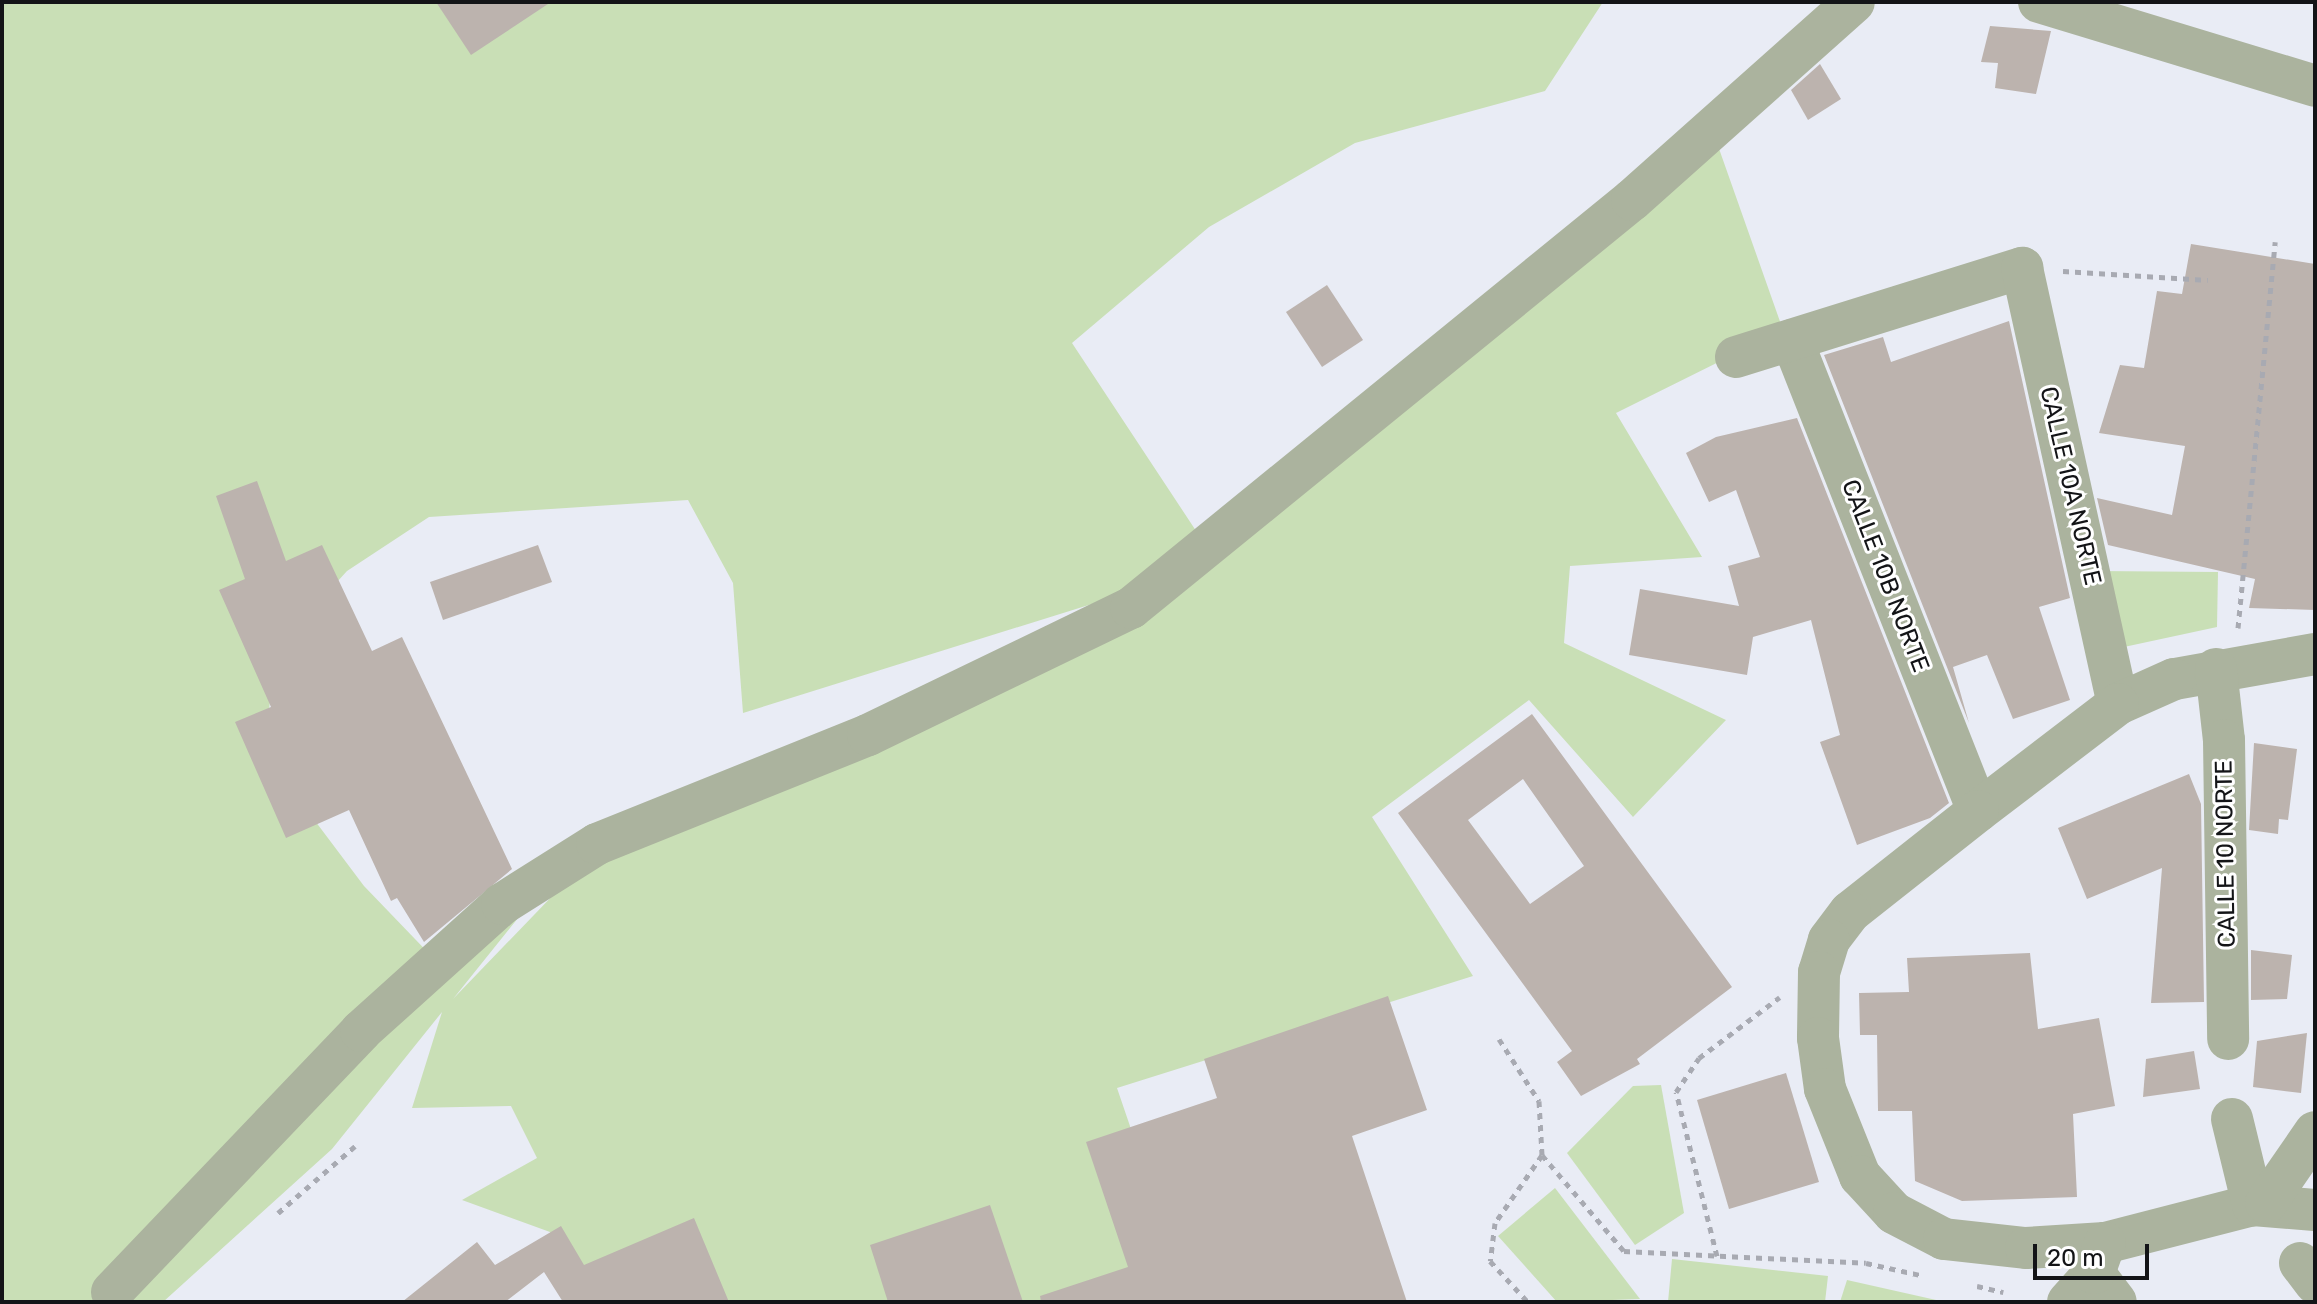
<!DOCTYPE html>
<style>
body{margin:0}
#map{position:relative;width:2317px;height:1304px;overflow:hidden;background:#e9ecf5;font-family:Rubik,sans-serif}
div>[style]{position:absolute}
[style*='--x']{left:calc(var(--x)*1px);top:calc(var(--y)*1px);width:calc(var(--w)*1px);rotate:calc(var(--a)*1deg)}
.green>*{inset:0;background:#c9dfb6}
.building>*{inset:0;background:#bcb3ae}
.path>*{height:5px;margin-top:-2.5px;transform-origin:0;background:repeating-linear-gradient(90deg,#a8aab2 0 6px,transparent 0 12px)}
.minor>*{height:42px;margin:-21px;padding:0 21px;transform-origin:21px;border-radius:21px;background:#abb39e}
span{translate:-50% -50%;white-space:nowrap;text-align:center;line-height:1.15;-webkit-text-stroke:6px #fff;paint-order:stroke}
.street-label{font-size:24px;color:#131417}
.frame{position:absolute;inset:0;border:4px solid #131417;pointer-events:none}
.scale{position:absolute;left:2033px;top:1244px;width:116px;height:36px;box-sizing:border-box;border:4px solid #131417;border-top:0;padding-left:10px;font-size:24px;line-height:28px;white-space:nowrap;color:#131417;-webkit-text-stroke:6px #fff;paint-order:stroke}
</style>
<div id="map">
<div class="green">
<i style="clip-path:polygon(evenodd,2px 2px,1603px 2px,1545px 91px,1355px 143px,1209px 227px,1072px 343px,1210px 552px,1717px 143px,1783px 330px,1616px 413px,1702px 557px,1570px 566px,1564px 643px,1726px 720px,1633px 817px,1529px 700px,1372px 817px,1473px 976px,1117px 1088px,1190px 1302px,574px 1302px,550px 1232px,462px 1200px,537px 1158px,511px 1106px,412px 1108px,442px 1012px,332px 1149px,163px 1302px,2px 1302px,2px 2px,688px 500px,733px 583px,743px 713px,1156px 584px,584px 863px,453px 999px,568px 856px,440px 965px,364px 886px,264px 753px,276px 649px,347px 571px,429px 517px,688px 500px)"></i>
<i style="clip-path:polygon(2096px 571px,2218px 572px,2217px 627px,2110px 650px)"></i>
<i style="clip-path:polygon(1661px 1085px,1684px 1213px,1635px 1245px,1567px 1153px,1633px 1086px)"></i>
<i style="clip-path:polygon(1555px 1188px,1640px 1299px,1557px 1302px,1498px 1236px)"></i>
<i style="clip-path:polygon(1672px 1259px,1828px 1276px,1825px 1302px,1668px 1302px)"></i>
<i style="clip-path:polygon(1847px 1280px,1945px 1302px,1840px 1302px)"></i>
</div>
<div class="building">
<i style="clip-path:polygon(436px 2px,551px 2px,471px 55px)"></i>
<i style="clip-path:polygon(1990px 26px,2051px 31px,2036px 94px,1995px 88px,1998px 63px,1981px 62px)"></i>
<i style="clip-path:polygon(1820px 64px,1841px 99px,1808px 120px,1791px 90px)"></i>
<i style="clip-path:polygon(2191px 244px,2315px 264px,2315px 610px,2249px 608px,2255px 579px,2108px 545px,2097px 498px,2172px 515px,2185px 446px,2099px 433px,2120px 365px,2144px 368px,2157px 291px,2182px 294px)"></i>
<i style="clip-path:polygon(1327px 285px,1363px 340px,1322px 367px,1286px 312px)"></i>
<i style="clip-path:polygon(2009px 321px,2070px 598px,2039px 607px,2070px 700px,2013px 719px,1987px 655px,1953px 667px,1969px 723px,1824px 355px,1883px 337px,1891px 362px)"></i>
<i style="clip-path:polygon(1797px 418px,1949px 803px,1930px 818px,1857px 845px,1820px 742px,1840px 735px,1811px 620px,1753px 637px,1747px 675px,1629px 655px,1640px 589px,1739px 606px,1728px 566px,1760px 557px,1736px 490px,1709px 502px,1686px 453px,1716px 437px)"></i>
<i style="clip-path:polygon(257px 481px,286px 561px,322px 545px,372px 651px,402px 637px,512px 869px,424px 942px,397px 898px,391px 901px,349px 810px,286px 838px,235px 722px,271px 707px,219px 590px,245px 579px,216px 496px)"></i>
<i style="clip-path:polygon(538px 545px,552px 582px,443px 620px,430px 582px)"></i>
<i style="clip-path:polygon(evenodd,1532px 714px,1732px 987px,1637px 1059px,1640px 1064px,1581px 1096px,1557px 1062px,1572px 1051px,1398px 813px,1532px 714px,1523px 779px,1584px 866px,1530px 904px,1468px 820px,1523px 779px)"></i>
<i style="clip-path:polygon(2254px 743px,2297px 749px,2288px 820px,2279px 819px,2278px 834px,2249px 830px)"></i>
<i style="clip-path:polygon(2189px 774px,2201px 804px,2204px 1002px,2151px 1003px,2162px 868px,2087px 899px,2058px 828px)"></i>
<i style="clip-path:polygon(2251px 950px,2292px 955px,2287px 999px,2251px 1000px)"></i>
<i style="clip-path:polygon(2030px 953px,2038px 1029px,2099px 1018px,2115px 1106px,2073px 1114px,2077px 1197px,1962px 1201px,1915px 1181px,1912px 1111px,1878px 1111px,1877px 1035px,1860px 1035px,1859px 993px,1909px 992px,1907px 958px)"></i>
<i style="clip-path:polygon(1388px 996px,1427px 1110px,1352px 1136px,1407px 1302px,1041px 1302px,1040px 1296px,1128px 1267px,1086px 1142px,1217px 1098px,1204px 1059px)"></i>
<i style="clip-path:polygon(2307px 1033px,2301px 1093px,2253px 1087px,2257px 1041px)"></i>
<i style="clip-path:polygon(2194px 1051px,2200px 1089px,2143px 1097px,2146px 1059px)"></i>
<i style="clip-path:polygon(1786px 1073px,1819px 1182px,1729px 1209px,1697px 1100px)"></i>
<i style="clip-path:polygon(990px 1205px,1023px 1302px,888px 1302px,870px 1245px)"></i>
<i style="clip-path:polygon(694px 1218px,729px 1302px,563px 1302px,544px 1272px,505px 1302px,402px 1302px,477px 1242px,495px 1265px,561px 1226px,584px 1265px)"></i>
</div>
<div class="path">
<i style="--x:2063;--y:271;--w:145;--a:3.6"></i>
<i style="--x:2238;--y:628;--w:388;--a:-84.5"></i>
<i style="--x:1499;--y:1039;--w:74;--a:57.2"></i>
<i style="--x:1539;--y:1101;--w:54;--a:86.8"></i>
<i style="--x:1542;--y:1155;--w:83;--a:124.7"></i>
<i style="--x:1495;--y:1223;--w:38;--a:97"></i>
<i style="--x:1490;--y:1261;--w:56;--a:47.2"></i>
<i style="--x:1542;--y:1155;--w:126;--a:49.5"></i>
<i style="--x:1624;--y:1251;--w:242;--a:2.8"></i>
<i style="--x:1866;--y:1263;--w:55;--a:12.5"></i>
<i style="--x:278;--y:1213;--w:102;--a:-41"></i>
<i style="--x:1717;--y:1256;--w:169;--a:-104"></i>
<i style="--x:1676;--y:1092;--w:41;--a:-55.9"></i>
<i style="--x:1699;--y:1058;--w:101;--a:-37"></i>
<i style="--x:1977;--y:1286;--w:27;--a:13"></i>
</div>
<div class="minor">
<i style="--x:2039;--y:2;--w:288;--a:16.9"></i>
<i style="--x:1792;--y:340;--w:506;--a:68.45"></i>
<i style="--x:1736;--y:357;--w:300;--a:-17.3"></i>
<i style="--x:2022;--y:268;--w:446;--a:77.6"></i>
<i style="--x:2315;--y:654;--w:143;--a:169.9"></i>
<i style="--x:2174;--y:679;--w:61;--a:155.9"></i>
<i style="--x:2118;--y:704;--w:176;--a:142.6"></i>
<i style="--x:1978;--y:811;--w:163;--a:141.7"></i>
<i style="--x:1850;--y:912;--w:35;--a:127"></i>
<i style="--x:1829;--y:940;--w:34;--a:107"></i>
<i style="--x:1819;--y:972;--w:66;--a:90.9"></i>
<i style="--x:1818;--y:1038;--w:51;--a:82.2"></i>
<i style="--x:1825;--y:1089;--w:94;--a:68.1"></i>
<i style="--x:1860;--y:1176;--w:50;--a:47.4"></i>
<i style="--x:1894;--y:1213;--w:56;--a:27.5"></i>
<i style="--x:1944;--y:1239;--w:82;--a:6.3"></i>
<i style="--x:2026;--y:1248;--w:79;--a:-3.6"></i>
<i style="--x:2105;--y:1243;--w:153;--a:-14.4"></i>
<i style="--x:2253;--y:1205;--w:62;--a:4.6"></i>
<i style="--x:2216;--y:669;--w:71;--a:83.6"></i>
<i style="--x:2224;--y:740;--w:299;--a:89.2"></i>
<i style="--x:2232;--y:1119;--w:89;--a:76.3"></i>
<i style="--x:2266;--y:1203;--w:86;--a:-55.4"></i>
<i style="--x:2300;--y:1263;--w:25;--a:53"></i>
<i style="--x:2094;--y:1273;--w:36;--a:53"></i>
<i style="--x:112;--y:1292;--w:361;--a:-46.3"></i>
<i style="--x:361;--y:1031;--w:190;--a:-42"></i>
<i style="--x:502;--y:904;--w:112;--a:-32.3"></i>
<i style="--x:597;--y:844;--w:292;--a:-21.9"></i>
<i style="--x:868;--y:735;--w:292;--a:-25.8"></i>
<i style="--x:1131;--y:608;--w:646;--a:-39.16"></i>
<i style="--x:1632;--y:200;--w:297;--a:-41.7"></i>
<i style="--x:2068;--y:1302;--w:39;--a:-48"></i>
<i style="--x:2094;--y:1273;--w:32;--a:-70"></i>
</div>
<div class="street-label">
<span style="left:2070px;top:486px;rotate:77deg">CALLE 10A NORTE</span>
<span style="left:1885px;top:576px;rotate:69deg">CALLE 10B NORTE</span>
<span style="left:2226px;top:854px;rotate:-91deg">CALLE 10 NORTE</span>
</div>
<div class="frame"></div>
<div class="scale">20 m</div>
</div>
